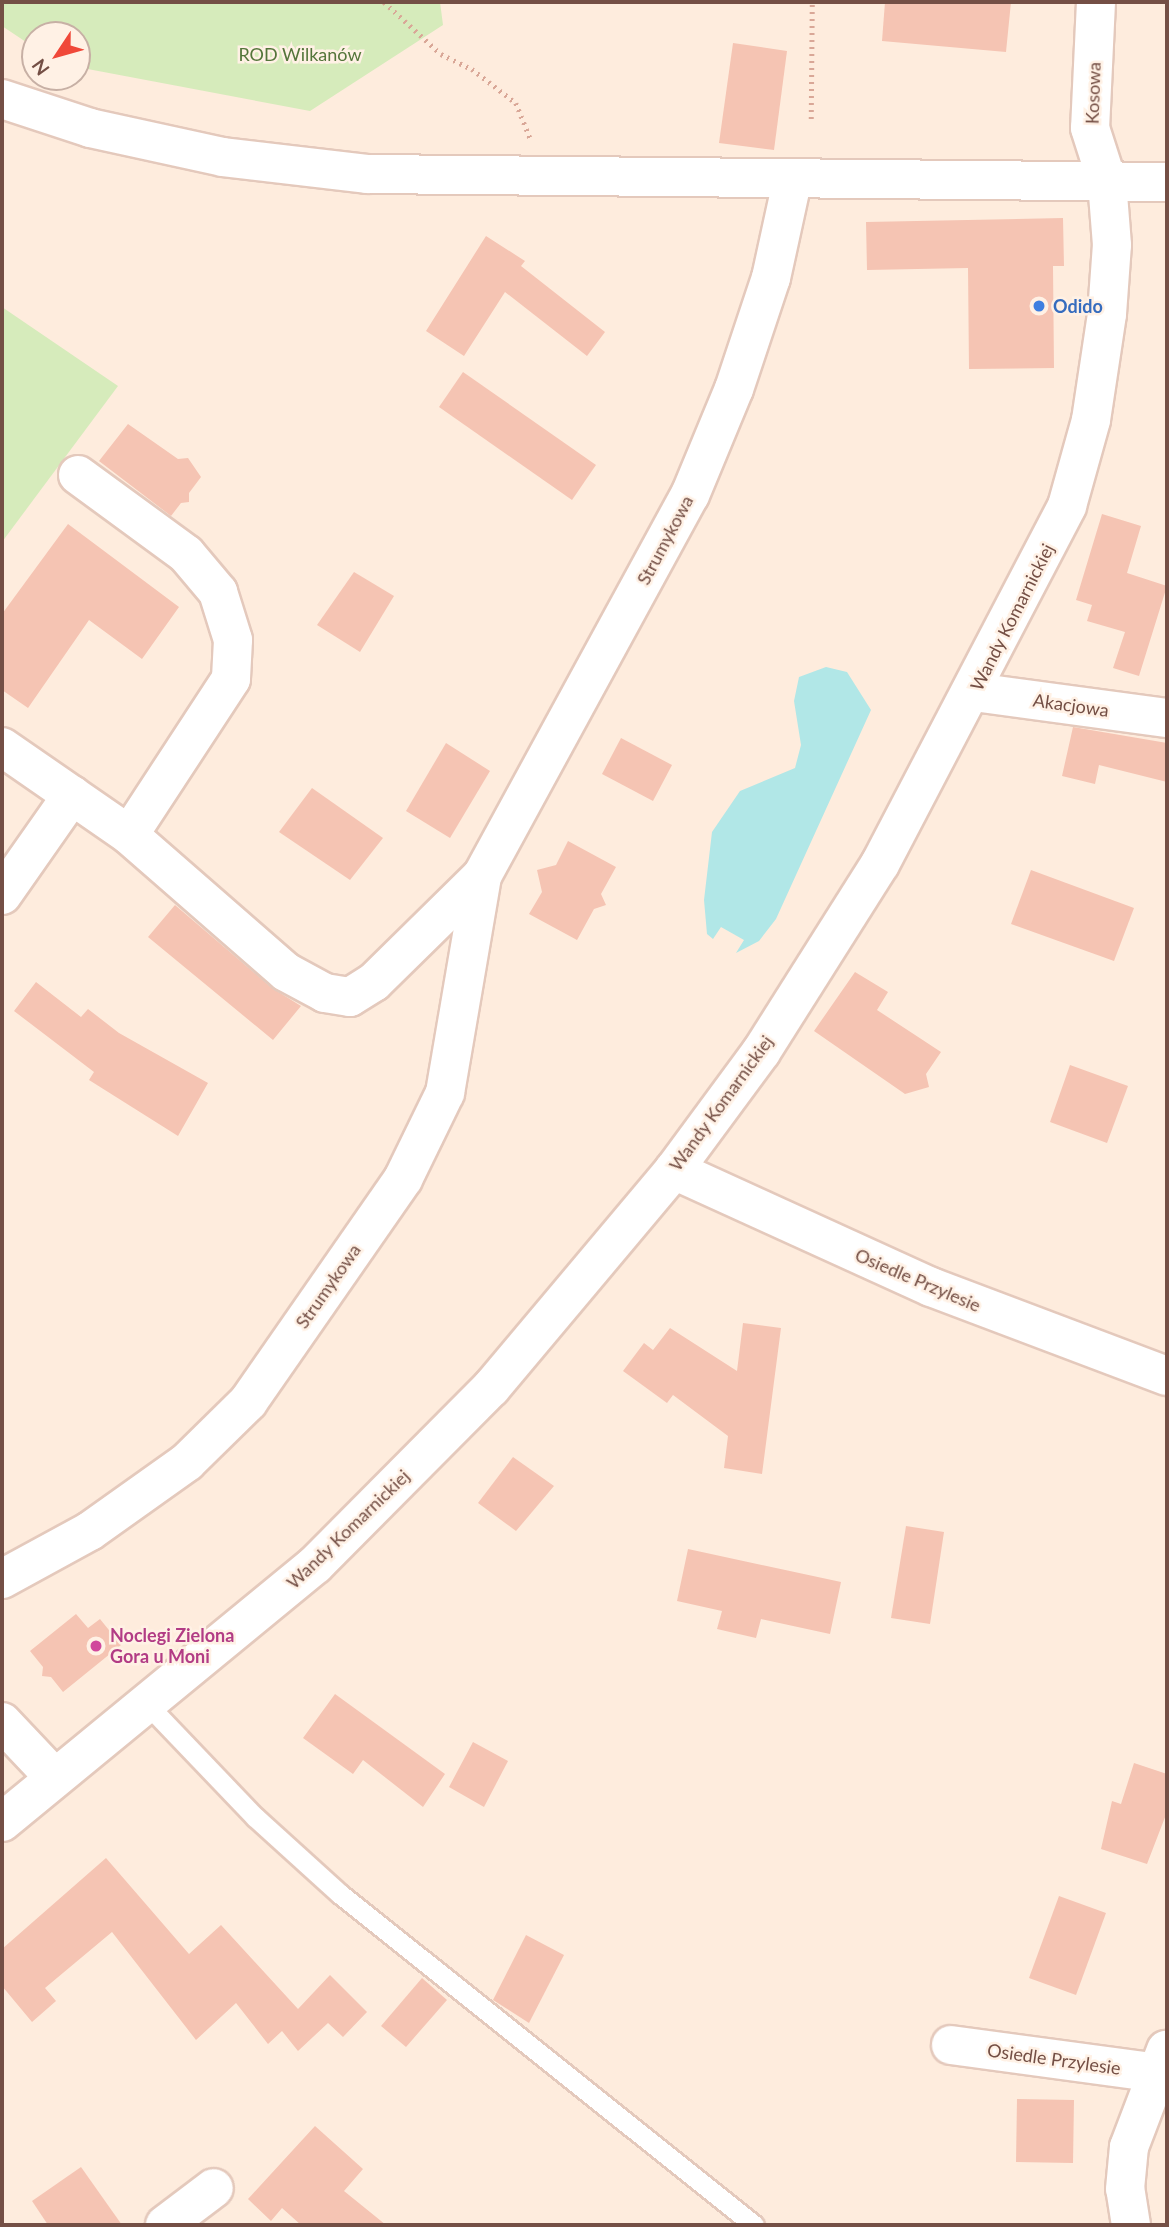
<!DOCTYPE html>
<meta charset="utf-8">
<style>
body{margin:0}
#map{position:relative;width:1169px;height:2227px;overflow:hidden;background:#feecdd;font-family:Lato,sans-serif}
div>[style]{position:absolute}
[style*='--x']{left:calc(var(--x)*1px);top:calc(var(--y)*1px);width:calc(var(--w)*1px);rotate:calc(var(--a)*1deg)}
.green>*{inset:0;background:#d6ebbb}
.water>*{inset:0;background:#b1e7e7}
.building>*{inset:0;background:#f5c4b3}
.path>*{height:4.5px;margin-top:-2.25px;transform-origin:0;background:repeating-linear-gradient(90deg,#d9a797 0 2px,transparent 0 7px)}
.roads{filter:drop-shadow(2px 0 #e4c9bc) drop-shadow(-2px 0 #e4c9bc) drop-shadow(0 2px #e4c9bc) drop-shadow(0 -2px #e4c9bc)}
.lane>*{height:19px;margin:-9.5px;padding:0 9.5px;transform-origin:9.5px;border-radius:9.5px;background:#fff}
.street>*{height:38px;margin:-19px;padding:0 19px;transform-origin:19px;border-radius:19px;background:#fff}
.secondary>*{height:38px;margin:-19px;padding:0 19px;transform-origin:19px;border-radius:19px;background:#fff}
.dots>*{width:19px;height:19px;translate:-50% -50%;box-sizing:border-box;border:4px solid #fff1e5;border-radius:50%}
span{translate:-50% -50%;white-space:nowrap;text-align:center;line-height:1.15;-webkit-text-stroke:5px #fff1e5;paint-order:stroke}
.park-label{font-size:18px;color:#54753a}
.street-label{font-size:18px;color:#744f45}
.shop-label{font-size:18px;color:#366cbe;font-weight:700}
.left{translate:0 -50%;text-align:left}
.hotel-label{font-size:18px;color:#b23c85;font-weight:700}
.frame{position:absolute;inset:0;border:4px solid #744f45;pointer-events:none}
.north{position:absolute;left:21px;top:21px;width:70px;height:70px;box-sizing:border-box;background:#fff1e5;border:2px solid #c7b0a5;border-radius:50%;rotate:234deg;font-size:19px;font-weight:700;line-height:28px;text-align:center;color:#744f45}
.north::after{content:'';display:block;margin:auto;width:24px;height:32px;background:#f04839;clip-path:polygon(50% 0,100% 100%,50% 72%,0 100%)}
</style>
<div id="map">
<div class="green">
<i style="clip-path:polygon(2px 2px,440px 2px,443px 25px,310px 111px,77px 67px,77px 35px,35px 35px,35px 48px,2px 26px)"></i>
<i style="clip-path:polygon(2px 307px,118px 386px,2px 542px)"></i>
</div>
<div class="water">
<i style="clip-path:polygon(826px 667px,847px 672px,871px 710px,776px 919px,759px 941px,736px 953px,744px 940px,721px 927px,713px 939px,707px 934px,704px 900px,712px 832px,740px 791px,795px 768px,801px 745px,794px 701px,799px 677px)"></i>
</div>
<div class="building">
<i style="clip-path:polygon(885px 2px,1011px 2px,1006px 52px,882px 41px)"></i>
<i style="clip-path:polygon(733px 43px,787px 51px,774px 150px,719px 143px)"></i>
<i style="clip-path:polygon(1063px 218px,1064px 266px,1053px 266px,1054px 368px,969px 369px,968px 268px,867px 270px,866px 222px)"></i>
<i style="clip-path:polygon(486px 236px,525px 261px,521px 266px,605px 332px,587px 356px,505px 292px,464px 356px,426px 331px)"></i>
<i style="clip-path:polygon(463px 372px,596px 465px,572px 500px,439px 407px)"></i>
<i style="clip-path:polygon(128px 424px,178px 459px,188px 458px,201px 477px,189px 493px,189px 502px,181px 503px,171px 516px,99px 461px)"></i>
<i style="clip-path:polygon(1102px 514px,1141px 526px,1127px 573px,1167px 586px,1139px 676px,1113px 668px,1125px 632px,1087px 621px,1092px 605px,1076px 600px)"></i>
<i style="clip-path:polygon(68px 524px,179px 607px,142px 659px,89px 620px,28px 708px,2px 690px,2px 614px)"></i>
<i style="clip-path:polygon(354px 572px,394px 596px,360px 652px,317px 625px)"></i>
<i style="clip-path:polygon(1073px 727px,1167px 743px,1167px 782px,1099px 765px,1095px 784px,1062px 776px)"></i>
<i style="clip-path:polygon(621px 738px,672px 765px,653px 801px,602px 774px)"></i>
<i style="clip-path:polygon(446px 743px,490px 771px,450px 838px,406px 811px)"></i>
<i style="clip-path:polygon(312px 788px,383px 838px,350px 880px,279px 832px)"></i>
<i style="clip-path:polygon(568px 841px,616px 867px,601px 894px,606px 905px,594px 909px,577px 940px,529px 914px,542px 892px,537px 870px,556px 865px)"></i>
<i style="clip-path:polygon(1031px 870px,1134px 908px,1114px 961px,1011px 924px)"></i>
<i style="clip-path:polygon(175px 905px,272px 988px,301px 1006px,273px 1040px,148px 937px)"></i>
<i style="clip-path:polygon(855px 972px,888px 992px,877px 1010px,941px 1052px,926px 1074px,929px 1087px,905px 1094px,814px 1031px)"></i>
<i style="clip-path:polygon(36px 982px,81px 1017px,88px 1009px,119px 1033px,208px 1083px,178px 1136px,89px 1080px,94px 1072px,14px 1011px)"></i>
<i style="clip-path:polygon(1070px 1065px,1128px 1086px,1107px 1143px,1050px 1122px)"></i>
<i style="clip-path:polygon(743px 1323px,781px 1328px,762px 1474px,724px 1468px,728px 1436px,673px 1395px,667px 1403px,623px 1371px,644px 1343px,653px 1350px,670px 1328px,737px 1371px)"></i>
<i style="clip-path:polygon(513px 1457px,554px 1486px,516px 1531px,478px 1503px)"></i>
<i style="clip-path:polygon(906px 1526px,944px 1532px,930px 1624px,891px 1618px)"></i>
<i style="clip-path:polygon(688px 1549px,841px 1582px,830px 1634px,761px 1619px,756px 1638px,717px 1629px,722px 1611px,677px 1601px)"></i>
<i style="clip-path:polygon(76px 1614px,88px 1628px,100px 1619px,121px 1645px,63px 1692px,51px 1677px,42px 1676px,43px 1667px,30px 1651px)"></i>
<i style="clip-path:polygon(335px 1694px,445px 1774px,423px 1807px,363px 1760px,353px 1774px,303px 1738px)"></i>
<i style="clip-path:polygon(473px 1742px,508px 1761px,484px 1807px,449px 1787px)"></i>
<i style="clip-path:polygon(1134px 1763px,1167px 1774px,1167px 1812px,1147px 1864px,1101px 1849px,1112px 1801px,1121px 1804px)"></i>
<i style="clip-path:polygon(106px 1858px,189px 1954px,221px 1925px,298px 2009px,330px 1975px,367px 2012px,343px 2037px,328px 2023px,298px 2051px,282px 2031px,268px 2044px,236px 2003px,196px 2040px,112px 1932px,45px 1988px,56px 2001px,32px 2022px,2px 1986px,2px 1949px)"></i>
<i style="clip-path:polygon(1059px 1896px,1106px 1913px,1076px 1995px,1029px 1978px)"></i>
<i style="clip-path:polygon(526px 1935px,564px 1955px,529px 2023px,493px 2000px)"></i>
<i style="clip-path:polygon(422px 1978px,447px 2000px,406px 2047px,381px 2026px)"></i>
<i style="clip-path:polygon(1017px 2099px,1074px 2100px,1073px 2163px,1016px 2162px)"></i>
<i style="clip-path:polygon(315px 2126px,363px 2169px,344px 2191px,386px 2225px,301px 2225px,282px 2208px,271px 2221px,248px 2199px)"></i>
<i style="clip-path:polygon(81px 2167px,122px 2225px,48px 2225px,32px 2201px)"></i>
</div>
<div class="path">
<i style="--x:384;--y:2;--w:77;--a:42.4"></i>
<i style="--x:441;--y:54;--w:34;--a:26"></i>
<i style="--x:472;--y:69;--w:56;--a:37.7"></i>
<i style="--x:516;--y:103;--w:38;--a:68"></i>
<i style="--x:811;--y:119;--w:117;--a:-89.5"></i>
</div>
<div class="roads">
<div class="lane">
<i style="--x:144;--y:1701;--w:161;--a:46.3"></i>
<i style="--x:255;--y:1817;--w:115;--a:42.2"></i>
<i style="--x:340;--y:1894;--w:530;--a:38.64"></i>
</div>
<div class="street">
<i style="--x:1096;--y:2;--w:126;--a:92.7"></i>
<i style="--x:1090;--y:128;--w:56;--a:72.2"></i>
<i style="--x:78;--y:475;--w:134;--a:36.2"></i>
<i style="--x:186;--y:554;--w:50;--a:49.9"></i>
<i style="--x:218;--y:592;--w:50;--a:72.6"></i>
<i style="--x:233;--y:640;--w:39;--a:93"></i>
<i style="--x:231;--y:679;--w:186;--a:123.2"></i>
<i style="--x:974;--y:692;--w:195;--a:7.7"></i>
<i style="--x:2;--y:747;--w:155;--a:34.7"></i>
<i style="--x:129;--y:835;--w:208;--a:41.1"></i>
<i style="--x:286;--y:972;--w:44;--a:28.3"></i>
<i style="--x:325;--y:993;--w:25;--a:9"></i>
<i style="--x:350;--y:997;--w:28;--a:-32"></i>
<i style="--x:374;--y:982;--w:151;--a:-44.5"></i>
<i style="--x:2;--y:895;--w:122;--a:-55"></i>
<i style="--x:674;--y:1170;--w:282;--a:24.5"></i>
<i style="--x:931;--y:1287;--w:252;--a:20.7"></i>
<i style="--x:2;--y:1579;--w:100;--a:-28.6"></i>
<i style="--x:90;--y:1531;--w:119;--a:-35.4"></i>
<i style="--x:187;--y:1462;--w:86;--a:-44.5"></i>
<i style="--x:248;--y:1402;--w:272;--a:-55.2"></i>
<i style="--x:403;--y:1179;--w:96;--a:-64"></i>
<i style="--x:445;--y:1093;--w:220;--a:-80.3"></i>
<i style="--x:482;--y:876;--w:434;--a:-61.4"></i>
<i style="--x:690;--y:495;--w:115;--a:-67.5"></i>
<i style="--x:734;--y:389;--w:117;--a:-71.6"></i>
<i style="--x:771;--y:278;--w:98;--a:-77.7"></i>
<i style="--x:2;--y:1722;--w:76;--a:46.6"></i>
<i style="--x:951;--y:2045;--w:208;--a:7.7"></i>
<i style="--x:165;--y:2225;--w:61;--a:-37.1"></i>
<i style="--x:1131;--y:2225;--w:36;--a:-99"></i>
<i style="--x:1125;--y:2189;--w:42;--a:-84.6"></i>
<i style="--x:1129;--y:2147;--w:104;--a:-69.1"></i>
</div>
<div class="secondary">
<i style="--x:2;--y:99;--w:93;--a:18.2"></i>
<i style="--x:90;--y:128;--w:136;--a:12.3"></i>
<i style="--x:223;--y:157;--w:145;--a:6.7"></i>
<i style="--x:367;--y:174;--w:800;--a:0.57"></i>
<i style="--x:2;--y:1822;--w:405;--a:-39.4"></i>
<i style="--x:315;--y:1565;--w:250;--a:-45.2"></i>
<i style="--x:491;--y:1388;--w:285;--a:-50"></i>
<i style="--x:674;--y:1170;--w:147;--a:-53.6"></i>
<i style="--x:761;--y:1052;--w:222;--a:-57.7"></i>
<i style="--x:880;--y:864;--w:404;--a:-62.4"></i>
<i style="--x:1067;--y:506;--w:89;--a:-74.4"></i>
<i style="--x:1091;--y:420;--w:107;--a:-81.4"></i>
<i style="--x:1107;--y:314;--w:69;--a:-85.9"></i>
<i style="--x:1112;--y:245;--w:64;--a:-94.5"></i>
</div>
</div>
<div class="dots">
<i style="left:1039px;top:306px;background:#3f7fe0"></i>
<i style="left:96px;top:1646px;background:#d1479c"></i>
</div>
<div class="park-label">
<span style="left:300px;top:54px">ROD Wilkanów</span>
</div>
<div class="street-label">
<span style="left:1093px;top:93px;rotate:-88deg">Kosowa</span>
<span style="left:665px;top:540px;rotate:-62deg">Strumykowa</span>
<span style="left:1012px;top:617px;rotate:-63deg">Wandy Komarnickiej</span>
<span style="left:1071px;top:705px;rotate:8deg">Akacjowa</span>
<span style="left:721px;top:1103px;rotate:-54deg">Wandy Komarnickiej</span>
<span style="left:918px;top:1280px;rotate:23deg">Osiedle Przylesie</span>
<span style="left:328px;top:1286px;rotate:-55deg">Strumykowa</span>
<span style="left:348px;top:1529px;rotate:-44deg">Wandy Komarnickiej</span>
<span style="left:1054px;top:2059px;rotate:8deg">Osiedle Przylesie</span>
</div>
<div class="shop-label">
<span class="left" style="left:1053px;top:306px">Odido</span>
</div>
<div class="hotel-label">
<span class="left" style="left:110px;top:1646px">Noclegi Zielona<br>Gora u Moni</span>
</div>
<div class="frame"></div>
<div class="north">N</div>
</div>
